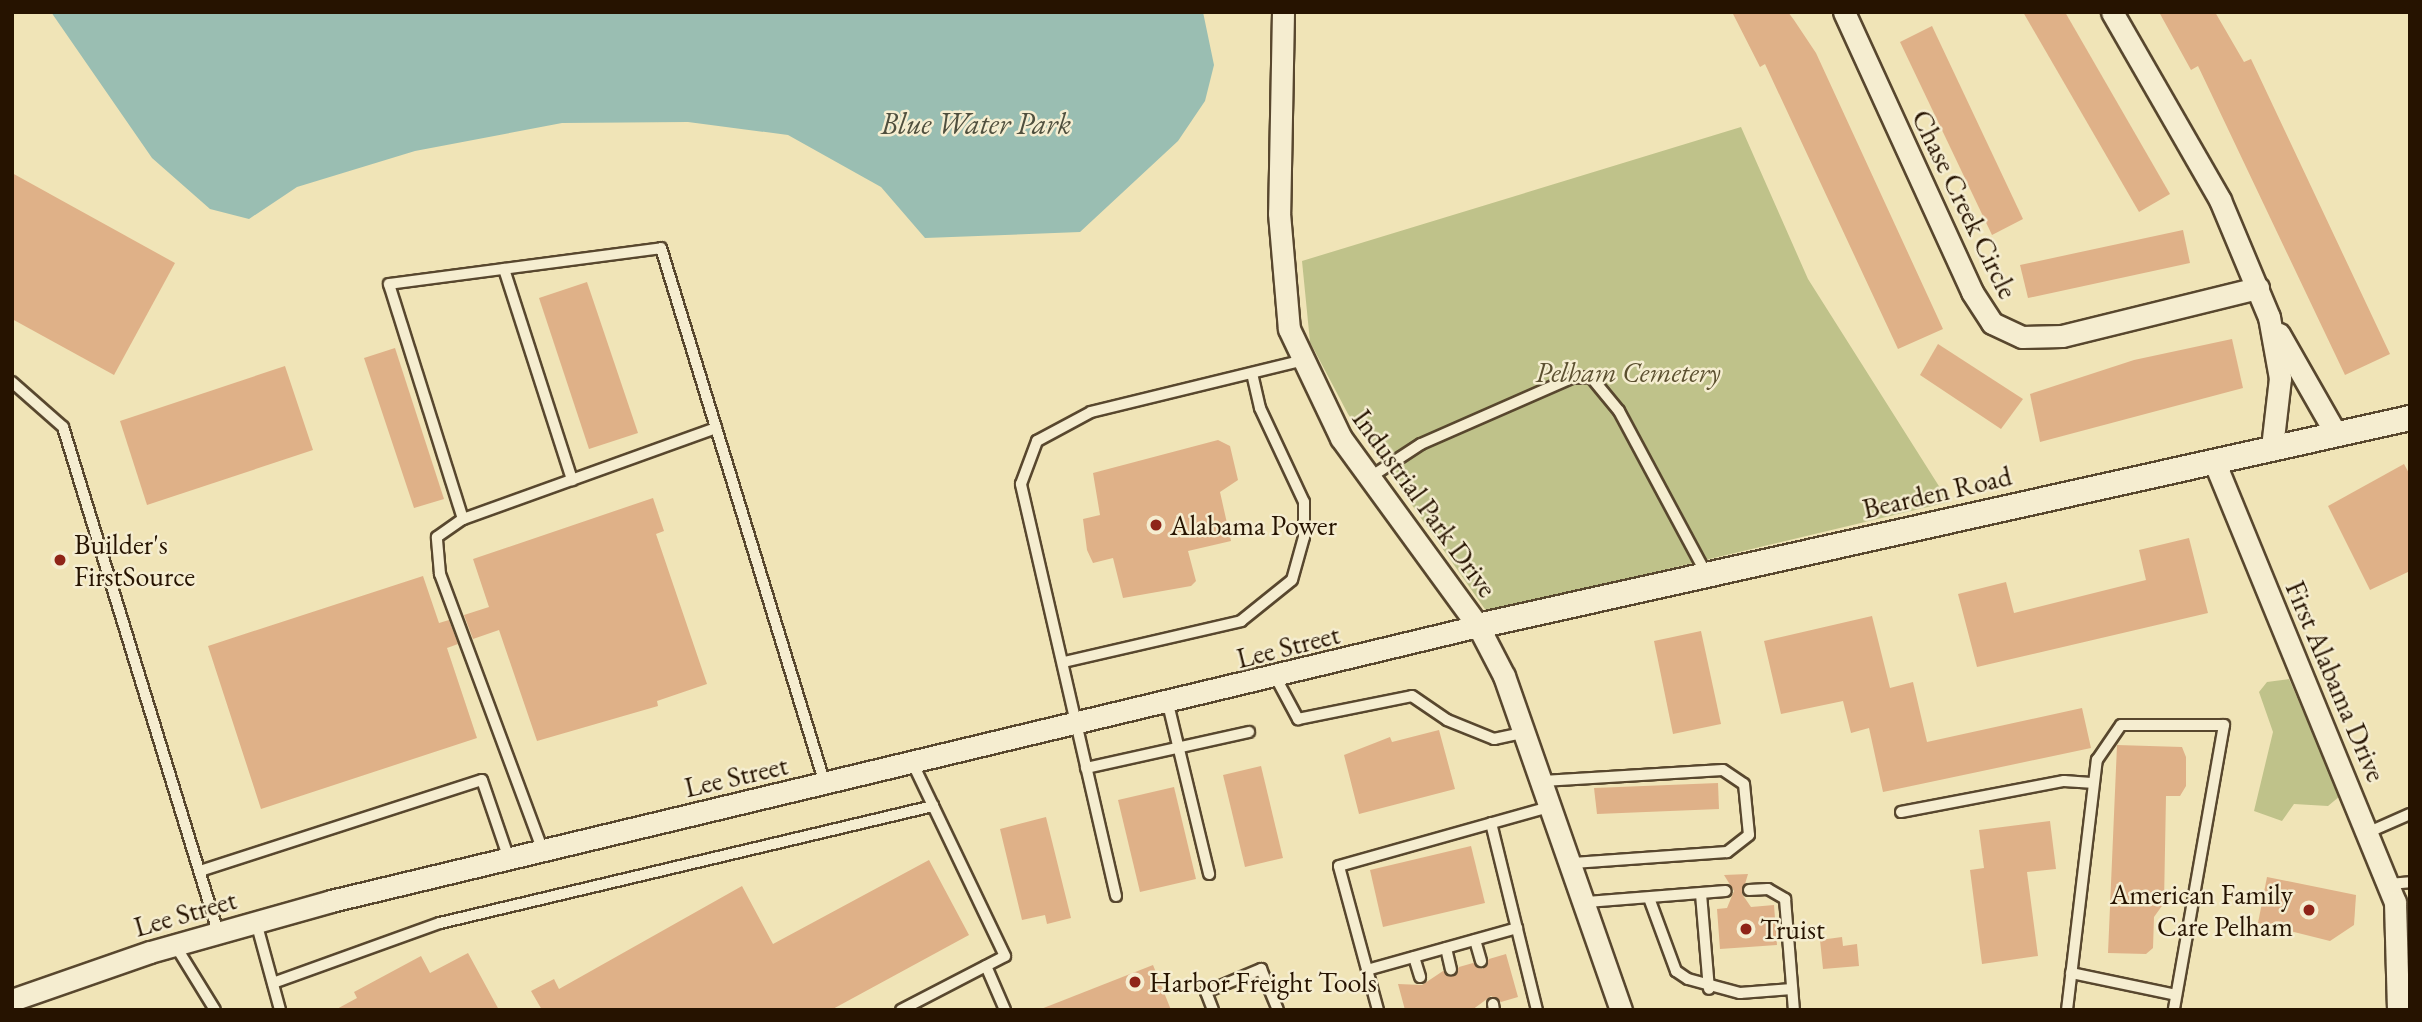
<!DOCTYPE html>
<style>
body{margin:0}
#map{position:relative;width:2422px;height:1022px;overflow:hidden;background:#f0e4b7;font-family:"EB Garamond",serif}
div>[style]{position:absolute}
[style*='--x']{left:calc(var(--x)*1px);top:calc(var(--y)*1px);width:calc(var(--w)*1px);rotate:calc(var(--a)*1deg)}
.green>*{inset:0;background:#bfc28a}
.water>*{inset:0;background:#9abeb2}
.building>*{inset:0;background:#dfb188}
.roads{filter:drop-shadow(2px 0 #58472e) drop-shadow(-2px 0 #58472e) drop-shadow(0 2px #58472e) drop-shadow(0 -2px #58472e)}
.service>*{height:10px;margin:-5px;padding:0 5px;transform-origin:5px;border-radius:5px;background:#f5edd0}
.minor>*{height:21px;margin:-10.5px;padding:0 10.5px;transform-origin:10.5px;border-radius:10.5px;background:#f5edd0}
.tertiary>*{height:24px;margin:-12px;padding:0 12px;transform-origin:12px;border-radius:12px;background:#f5edd0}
.dots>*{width:19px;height:19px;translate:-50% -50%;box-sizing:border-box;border:4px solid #f5edd0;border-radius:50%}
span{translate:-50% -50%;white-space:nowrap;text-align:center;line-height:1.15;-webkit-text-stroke:5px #f5edd0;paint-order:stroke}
.street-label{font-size:28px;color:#261300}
.park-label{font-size:28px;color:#5c5030;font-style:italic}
.poi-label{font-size:28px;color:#261300}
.left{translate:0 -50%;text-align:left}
.right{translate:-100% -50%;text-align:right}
.water-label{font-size:30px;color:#4f4f3e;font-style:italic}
.frame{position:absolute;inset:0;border:14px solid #261300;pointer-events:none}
</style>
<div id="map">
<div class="green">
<i style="clip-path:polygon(1741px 127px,1808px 279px,1949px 502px,1487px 612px,1348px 414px,1310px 342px,1302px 261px)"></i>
<i style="clip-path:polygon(2289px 679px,2340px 796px,2328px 806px,2294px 804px,2282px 821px,2254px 811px,2273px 732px,2259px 692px,2267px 682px)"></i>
</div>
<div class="water">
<i style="clip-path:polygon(51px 12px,1203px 12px,1214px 65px,1205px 101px,1178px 141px,1080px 232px,925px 238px,881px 187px,788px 135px,688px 122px,562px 123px,415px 151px,297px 187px,249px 219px,210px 209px,152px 158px)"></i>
</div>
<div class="building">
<i style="clip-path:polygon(1732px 12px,1788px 12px,1794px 20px,1816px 53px,1943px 329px,1898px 349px,1765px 64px,1760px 67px)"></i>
<i style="clip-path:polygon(2023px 12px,2065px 12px,2170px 194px,2139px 212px)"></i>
<i style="clip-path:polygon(2159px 12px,2215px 12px,2244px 62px,2251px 59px,2390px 354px,2345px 375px,2198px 66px,2191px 70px)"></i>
<i style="clip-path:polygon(1932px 26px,2023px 219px,1992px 235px,1900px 42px)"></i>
<i style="clip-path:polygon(12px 173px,175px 263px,114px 375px,12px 319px)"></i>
<i style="clip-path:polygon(2183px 230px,2190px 263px,2028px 298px,2020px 265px)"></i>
<i style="clip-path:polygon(587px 282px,638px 433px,589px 449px,539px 298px)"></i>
<i style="clip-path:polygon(2232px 339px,2243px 388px,2040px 442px,2030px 394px,2134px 360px)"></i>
<i style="clip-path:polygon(1938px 344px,2023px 399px,2001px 429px,1920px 375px)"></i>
<i style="clip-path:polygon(395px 348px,444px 499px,414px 508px,364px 358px)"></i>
<i style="clip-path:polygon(285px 366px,313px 450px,147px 505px,120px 421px)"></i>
<i style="clip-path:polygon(1218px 440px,1230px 446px,1238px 480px,1220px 492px,1231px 541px,1188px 551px,1196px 581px,1191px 586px,1123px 598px,1113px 558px,1093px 563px,1087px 550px,1083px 519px,1100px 515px,1093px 473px)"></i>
<i style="clip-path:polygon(2404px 464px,2410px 475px,2410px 571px,2370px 590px,2328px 506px)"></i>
<i style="clip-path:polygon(653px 498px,664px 531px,656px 534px,707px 684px,657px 701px,658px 706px,537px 741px,499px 630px,473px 639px,464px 615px,489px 607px,473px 559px)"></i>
<i style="clip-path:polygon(2189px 538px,2208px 613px,1977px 667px,1958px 594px,2006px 582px,2014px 613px,2146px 580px,2139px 550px)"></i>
<i style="clip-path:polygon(423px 576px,439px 623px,449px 620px,458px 644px,447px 648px,477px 738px,261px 809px,208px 646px)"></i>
<i style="clip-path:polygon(1872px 616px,1890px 688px,1913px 682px,1927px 742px,2082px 708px,2091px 748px,1883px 792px,1869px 728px,1851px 733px,1843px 701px,1781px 714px,1764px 641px)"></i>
<i style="clip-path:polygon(1701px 631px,1721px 724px,1673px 734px,1654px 641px)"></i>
<i style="clip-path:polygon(1439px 730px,1455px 789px,1359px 814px,1344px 755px,1390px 737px,1392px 742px)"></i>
<i style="clip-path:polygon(2117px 745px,2182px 747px,2186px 757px,2186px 786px,2180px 796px,2166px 796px,2164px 903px,2154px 917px,2153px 948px,2146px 954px,2108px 953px)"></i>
<i style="clip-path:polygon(1261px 766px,1283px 858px,1245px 867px,1223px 775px)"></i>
<i style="clip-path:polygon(1718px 783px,1719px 809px,1597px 814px,1594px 788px)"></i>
<i style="clip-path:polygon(1174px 787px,1196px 879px,1140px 892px,1118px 800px)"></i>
<i style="clip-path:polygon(1046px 817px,1071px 918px,1047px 924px,1045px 915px,1022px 920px,1000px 829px)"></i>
<i style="clip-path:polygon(2050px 821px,2056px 869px,2027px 872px,2038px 956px,1982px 964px,1970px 870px,1984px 868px,1979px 830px)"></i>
<i style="clip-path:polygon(1471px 846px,1485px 903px,1383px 927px,1370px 870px)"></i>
<i style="clip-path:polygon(929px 860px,969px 935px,831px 1010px,542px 1010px,531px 991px,554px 979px,559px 989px,742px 886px,773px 944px)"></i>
<i style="clip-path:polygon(1748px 874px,1742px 894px,1751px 907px,1774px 905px,1777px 945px,1720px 949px,1717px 909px,1727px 908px,1734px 891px,1724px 875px)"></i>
<i style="clip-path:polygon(2267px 877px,2356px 895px,2354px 925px,2330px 941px,2258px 923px)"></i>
<i style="clip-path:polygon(1842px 937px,1843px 946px,1857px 944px,1859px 966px,1823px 969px,1820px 940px)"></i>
<i style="clip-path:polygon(468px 953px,499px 1010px,335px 1010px,357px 998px,354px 992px,421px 956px,430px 973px)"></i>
<i style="clip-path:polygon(1506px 954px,1518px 997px,1501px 1002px,1491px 996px,1472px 1010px,1405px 1010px,1398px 984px,1422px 985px,1443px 971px,1453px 976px,1459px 967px,1473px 963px,1482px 969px,1489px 959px)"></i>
<i style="clip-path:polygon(1153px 965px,1171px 1010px,1041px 1010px,1041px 1009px)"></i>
</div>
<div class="roads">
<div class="service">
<i style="--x:504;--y:269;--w:222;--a:72.1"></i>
<i style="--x:12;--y:382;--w:68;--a:41.4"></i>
<i style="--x:63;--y:427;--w:528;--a:72.94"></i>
<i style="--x:1369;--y:478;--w:62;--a:-33.2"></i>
<i style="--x:1421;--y:444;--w:164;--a:-23.7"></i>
<i style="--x:1571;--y:378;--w:20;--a:-3"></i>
<i style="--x:1591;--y:377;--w:44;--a:50.5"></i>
<i style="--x:1619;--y:411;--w:186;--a:61.8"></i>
<i style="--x:463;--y:519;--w:246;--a:-107.5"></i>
<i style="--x:389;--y:284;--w:274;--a:-7.5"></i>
<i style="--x:661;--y:248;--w:561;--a:72.99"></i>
<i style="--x:1064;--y:662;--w:182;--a:-13"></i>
<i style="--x:1241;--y:621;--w:65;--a:-38.8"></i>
<i style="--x:1292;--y:580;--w:45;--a:-74.4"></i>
<i style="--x:1304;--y:537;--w:35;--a:-90"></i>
<i style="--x:1304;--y:502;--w:104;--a:-115.1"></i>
<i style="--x:1260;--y:408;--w:35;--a:-103"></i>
<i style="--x:1276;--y:678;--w:47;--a:61.8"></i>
<i style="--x:1298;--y:719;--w:116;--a:-11.4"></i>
<i style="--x:1412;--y:696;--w:42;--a:34.4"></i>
<i style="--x:1447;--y:720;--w:51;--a:22"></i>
<i style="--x:1494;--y:739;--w:33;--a:-12"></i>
<i style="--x:1168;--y:704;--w:175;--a:76.4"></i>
<i style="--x:1086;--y:768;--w:167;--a:-12.5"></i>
<i style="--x:1543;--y:781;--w:180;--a:-3.5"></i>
<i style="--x:1723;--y:770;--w:25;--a:34"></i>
<i style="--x:1744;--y:784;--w:51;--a:84.4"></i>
<i style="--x:1749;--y:835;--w:28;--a:142"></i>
<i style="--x:1727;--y:852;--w:154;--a:175.9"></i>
<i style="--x:1901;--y:812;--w:166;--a:-10.8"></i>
<i style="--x:2064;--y:781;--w:27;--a:4"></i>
<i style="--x:1491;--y:823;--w:193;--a:76.2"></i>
<i style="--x:2369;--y:832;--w:45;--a:-23.7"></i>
<i style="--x:543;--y:851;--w:296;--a:-110.4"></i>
<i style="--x:440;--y:574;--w:37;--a:-95"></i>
<i style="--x:437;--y:537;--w:32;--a:-35"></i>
<i style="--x:463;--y:519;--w:269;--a:-19.8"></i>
<i style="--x:200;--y:871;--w:296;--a:-17.9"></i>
<i style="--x:482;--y:780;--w:83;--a:71.1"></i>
<i style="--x:2389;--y:884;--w:21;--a:-5"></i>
<i style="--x:1749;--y:890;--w:19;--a:-3"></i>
<i style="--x:1768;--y:889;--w:20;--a:30"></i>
<i style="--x:1785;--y:899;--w:111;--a:85.4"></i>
<i style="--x:1701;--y:894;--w:95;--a:85.2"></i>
<i style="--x:1116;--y:896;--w:423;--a:-103"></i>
<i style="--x:1021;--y:484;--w:46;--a:-69.6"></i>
<i style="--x:1037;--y:441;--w:61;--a:-28.2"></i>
<i style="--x:1091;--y:412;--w:216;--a:-13.7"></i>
<i style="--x:1649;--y:898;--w:78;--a:69.7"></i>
<i style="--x:1676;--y:971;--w:14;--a:34"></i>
<i style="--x:1688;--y:979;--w:54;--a:15.1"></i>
<i style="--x:1740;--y:993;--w:52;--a:-4.4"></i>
<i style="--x:1587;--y:902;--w:139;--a:-4.5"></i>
<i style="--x:256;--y:922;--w:91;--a:74.7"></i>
<i style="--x:1475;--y:940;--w:22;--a:74"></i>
<i style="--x:175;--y:945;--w:76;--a:58.4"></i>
<i style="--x:1446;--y:948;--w:22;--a:77"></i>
<i style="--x:1414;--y:957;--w:21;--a:73"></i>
<i style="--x:986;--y:966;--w:48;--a:66.6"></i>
<i style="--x:1367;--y:970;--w:156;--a:-15.6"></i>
<i style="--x:2071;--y:973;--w:107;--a:11.8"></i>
<i style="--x:273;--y:983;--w:177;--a:-19.8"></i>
<i style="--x:440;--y:923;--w:507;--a:-13.35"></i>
<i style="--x:1493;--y:1004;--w:6;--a:81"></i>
<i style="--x:901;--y:1010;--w:117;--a:-27.4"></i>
<i style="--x:1005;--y:956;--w:213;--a:-115.6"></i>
<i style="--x:1213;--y:1010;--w:19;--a:-111"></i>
<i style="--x:1206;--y:992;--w:60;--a:-22.7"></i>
<i style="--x:1261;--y:969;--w:44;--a:67.5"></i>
<i style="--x:1378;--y:1010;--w:149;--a:-105.2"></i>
<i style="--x:1339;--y:866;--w:221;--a:-15.7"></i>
<i style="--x:2067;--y:1010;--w:252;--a:-83.2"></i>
<i style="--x:2097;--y:760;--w:42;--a:-55.6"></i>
<i style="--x:2121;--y:725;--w:103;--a:0"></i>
<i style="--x:2224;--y:725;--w:289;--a:100"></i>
</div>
<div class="minor">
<i style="--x:1283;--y:12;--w:201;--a:91.1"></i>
<i style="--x:1279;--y:213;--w:116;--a:85.1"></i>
<i style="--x:1289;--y:329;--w:121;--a:64.5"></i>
<i style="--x:1341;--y:438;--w:233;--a:53.9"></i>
<i style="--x:1478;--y:626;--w:56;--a:62.5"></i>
<i style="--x:1504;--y:676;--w:354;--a:70.7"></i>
<i style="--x:1844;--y:12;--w:308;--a:65.4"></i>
<i style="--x:1972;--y:292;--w:37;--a:57"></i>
<i style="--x:1992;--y:323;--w:33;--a:25"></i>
<i style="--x:2022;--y:337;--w:40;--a:-1.4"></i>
<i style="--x:2062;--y:336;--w:202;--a:-13.8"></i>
<i style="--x:2112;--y:12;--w:217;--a:60.1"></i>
<i style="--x:2220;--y:200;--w:127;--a:67.3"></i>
<i style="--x:2269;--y:317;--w:62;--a:79.8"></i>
<i style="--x:2280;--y:378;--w:69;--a:96.6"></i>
<i style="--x:2279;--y:334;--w:115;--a:60.3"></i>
<i style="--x:2214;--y:461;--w:477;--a:67.7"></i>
<i style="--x:2395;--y:902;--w:108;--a:88.4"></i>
<i style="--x:12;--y:1000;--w:146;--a:-19.2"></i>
<i style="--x:150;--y:952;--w:188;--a:-15.7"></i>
<i style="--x:331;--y:901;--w:1180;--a:-13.48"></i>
</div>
<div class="tertiary">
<i style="--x:1478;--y:626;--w:955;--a:-12.58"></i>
</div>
</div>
<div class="dots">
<i style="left:1156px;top:525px;background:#8f2418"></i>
<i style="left:60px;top:560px;background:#8f2418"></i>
<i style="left:2309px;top:910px;background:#8f2418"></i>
<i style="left:1746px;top:929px;background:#8f2418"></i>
<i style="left:1135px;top:982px;background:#8f2418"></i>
</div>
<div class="street-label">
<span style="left:1965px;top:204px;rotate:64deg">Chase Creek Circle</span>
<span style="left:1937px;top:492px;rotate:-13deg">Bearden Road</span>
<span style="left:1425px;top:503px;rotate:54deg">Industrial Park Drive</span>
<span style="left:1288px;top:646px;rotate:-14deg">Lee Street</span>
<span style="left:2336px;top:681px;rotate:67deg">First Alabama Drive</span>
<span style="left:736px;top:776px;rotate:-13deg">Lee Street</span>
<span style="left:185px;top:913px;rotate:-16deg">Lee Street</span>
</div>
<div class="park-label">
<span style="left:1628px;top:372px">Pelham Cemetery</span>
</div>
<div class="poi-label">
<span class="left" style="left:1170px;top:525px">Alabama Power</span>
<span class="left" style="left:74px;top:560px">Builder's<br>FirstSource</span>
<span class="right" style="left:2293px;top:910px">American Family<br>Care Pelham</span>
<span class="left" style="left:1760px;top:929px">Truist</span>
<span class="left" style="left:1149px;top:982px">Harbor Freight Tools</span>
</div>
<div class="water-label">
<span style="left:976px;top:124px">Blue Water Park</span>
</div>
<div class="frame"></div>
</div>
